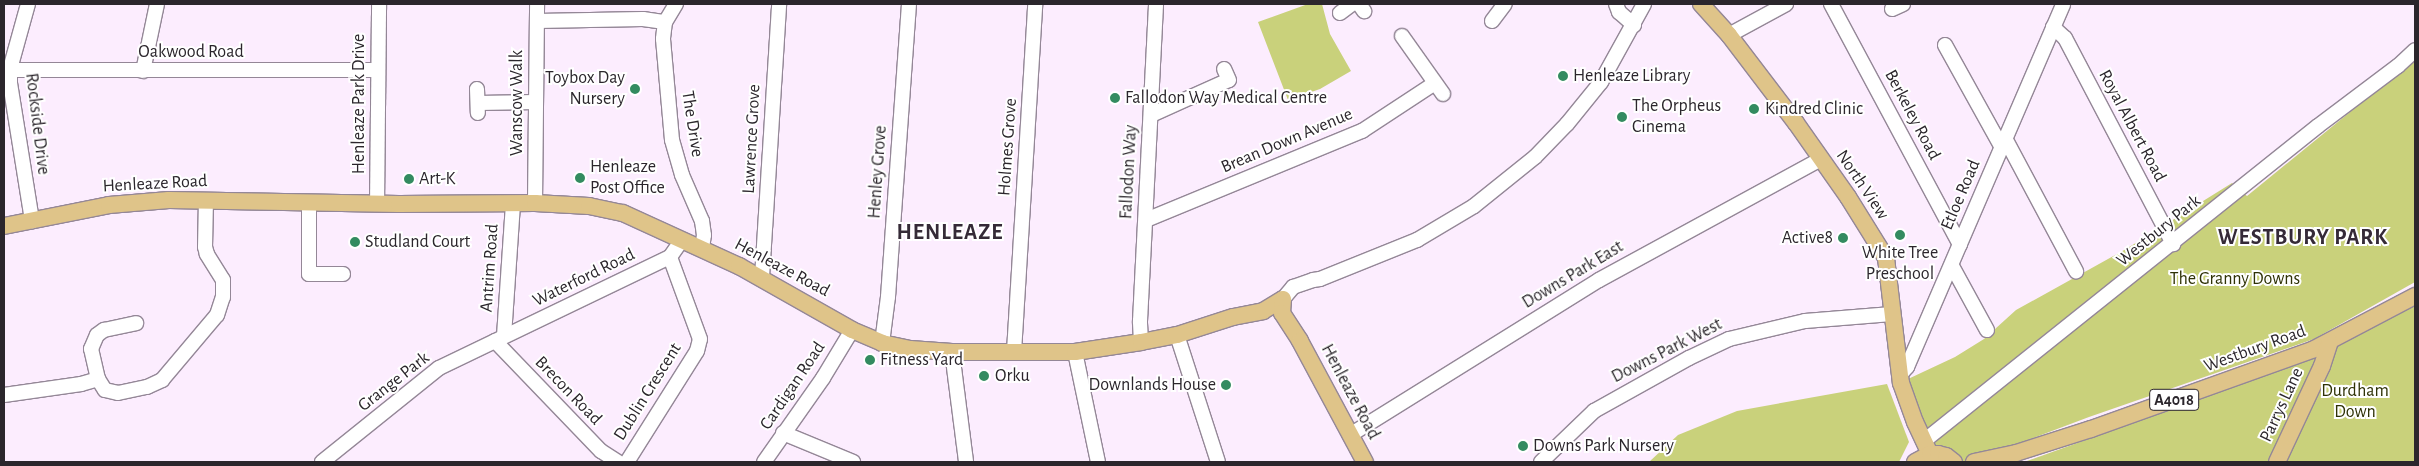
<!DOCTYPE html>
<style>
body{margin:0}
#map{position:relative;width:2419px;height:466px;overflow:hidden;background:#fcedfe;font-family:"Alegreya Sans",sans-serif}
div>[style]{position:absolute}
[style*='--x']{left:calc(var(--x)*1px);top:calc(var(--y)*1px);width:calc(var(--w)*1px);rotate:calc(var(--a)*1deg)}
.green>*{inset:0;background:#c9d17b}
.roads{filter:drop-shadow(1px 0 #948797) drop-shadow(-1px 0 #948797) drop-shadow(0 1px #948797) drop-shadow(0 -1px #948797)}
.minor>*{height:14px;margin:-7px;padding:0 7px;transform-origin:7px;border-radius:7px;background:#fff}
.major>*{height:16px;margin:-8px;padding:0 8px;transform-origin:8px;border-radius:8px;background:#dfc489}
.dots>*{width:14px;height:14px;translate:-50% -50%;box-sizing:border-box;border:2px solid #fff;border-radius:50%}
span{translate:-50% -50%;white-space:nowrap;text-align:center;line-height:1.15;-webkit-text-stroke:4px #fff;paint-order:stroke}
.shield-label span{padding:1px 4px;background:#fff;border:1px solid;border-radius:4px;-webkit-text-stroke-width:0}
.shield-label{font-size:16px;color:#2b262c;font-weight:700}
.street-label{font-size:18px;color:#2b262c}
.poi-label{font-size:18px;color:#2b262c}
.left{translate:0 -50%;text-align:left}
.right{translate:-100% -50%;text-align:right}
.park-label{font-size:18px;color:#2f3206}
.district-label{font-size:22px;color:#352a37;font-weight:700;letter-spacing:1px}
.frame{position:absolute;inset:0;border:5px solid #2b262c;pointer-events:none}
</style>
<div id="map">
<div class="green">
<i style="clip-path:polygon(1308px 4px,1322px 4px,1330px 34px,1351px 71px,1320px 89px,1288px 100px,1258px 22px)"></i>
<i style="clip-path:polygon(2415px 59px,2415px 282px,2314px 339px,2089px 417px,1969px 462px,1961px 462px,1925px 446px,1908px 379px,1955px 357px,1984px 339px,2016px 310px,2126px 249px,2232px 183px,2247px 196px)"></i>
<i style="clip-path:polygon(2415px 304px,2415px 462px,2024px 462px,2297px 364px)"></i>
<i style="clip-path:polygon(1887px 384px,1909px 442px,1899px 462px,1649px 462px,1678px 435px,1737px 411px)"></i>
</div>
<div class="roads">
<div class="minor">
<i style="--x:28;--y:4;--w:67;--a:105.5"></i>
<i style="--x:10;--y:69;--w:14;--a:90"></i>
<i style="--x:10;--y:83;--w:140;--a:80.9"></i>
<i style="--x:676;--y:4;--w:21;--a:121"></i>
<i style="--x:665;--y:22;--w:17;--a:97"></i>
<i style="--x:663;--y:39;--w:101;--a:84.9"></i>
<i style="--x:672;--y:140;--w:36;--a:74"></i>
<i style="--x:682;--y:175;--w:50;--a:66.5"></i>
<i style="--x:702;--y:221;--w:14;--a:82"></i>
<i style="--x:704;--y:235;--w:13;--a:99"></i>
<i style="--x:1359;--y:4;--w:9;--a:54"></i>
<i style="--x:1616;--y:4;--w:9;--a:69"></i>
<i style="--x:1619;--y:12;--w:20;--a:41"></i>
<i style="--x:1831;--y:4;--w:273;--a:61.8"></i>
<i style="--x:1892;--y:9;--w:12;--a:-24"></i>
<i style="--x:1340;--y:13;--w:15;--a:-37"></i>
<i style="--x:537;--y:21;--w:106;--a:-1.1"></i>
<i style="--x:643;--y:19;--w:22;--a:8"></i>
<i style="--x:1492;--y:21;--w:21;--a:-53"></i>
<i style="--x:2053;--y:27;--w:16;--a:43"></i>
<i style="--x:2065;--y:38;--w:233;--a:62.3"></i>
<i style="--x:1729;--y:35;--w:65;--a:-28.5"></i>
<i style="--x:1402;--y:36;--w:71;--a:54.7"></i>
<i style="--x:1945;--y:45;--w:118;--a:61"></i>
<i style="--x:4;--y:70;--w:374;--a:0"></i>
<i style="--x:143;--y:71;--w:68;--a:-78.2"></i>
<i style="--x:477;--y:89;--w:24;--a:88"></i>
<i style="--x:478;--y:103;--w:58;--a:-1"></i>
<i style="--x:1151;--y:115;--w:85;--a:-24.2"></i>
<i style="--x:1229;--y:80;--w:12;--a:-114"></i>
<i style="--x:2006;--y:140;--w:149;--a:61.9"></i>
<i style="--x:309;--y:203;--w:71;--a:90"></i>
<i style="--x:309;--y:274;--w:34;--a:0"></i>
<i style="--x:535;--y:203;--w:199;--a:-89.4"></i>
<i style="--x:377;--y:204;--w:200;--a:-89.4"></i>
<i style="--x:1146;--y:220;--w:234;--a:-22.4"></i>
<i style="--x:1362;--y:131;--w:87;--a:-33.3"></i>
<i style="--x:1952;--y:266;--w:73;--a:61.3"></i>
<i style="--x:762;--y:277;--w:274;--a:-86.4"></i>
<i style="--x:1283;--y:299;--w:16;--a:-50"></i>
<i style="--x:1293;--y:287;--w:21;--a:-19"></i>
<i style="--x:1313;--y:280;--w:7;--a:-8"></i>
<i style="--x:1320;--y:279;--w:105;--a:-21.9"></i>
<i style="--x:1417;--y:240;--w:66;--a:-30.8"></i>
<i style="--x:1474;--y:206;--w:78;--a:-38.8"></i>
<i style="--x:1535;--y:157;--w:46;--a:-45.9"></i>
<i style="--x:1567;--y:124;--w:54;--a:-51"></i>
<i style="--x:1601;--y:82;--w:89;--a:-61.1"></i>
<i style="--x:1177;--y:335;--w:133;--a:72.1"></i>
<i style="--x:504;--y:336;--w:133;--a:-86.1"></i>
<i style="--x:495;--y:341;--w:153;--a:46.1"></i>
<i style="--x:601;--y:451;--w:20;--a:33"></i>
<i style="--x:1141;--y:342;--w:21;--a:-93"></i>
<i style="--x:1140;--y:321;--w:317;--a:-87.1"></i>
<i style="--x:882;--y:343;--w:46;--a:-82.6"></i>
<i style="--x:888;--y:297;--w:294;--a:-85.9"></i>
<i style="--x:952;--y:352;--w:111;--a:82.7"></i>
<i style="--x:1014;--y:352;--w:349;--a:-86.5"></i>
<i style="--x:1075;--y:352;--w:112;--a:78.2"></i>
<i style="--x:1900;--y:375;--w:11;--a:-49"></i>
<i style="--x:1907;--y:367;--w:395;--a:-66.7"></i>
<i style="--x:98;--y:379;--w:31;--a:-103"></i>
<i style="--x:91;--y:349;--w:15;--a:-67"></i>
<i style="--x:97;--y:335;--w:9;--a:-36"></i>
<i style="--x:104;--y:330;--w:33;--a:-12"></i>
<i style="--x:4;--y:395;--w:78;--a:-8.1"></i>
<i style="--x:81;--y:384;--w:18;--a:-16"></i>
<i style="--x:98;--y:379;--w:13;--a:58"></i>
<i style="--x:105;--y:390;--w:13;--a:13"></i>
<i style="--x:118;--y:393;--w:30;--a:-12"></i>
<i style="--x:147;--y:387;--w:17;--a:-25"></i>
<i style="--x:162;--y:380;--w:85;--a:-49.8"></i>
<i style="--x:217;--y:315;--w:19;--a:-72"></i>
<i style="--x:223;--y:297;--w:17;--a:-90"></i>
<i style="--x:223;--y:280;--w:31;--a:-122"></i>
<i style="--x:207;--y:254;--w:7;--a:-106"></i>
<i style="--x:205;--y:247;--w:47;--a:-88.8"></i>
<i style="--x:783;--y:433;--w:76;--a:22.5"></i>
<i style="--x:1350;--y:435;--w:293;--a:-31.9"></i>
<i style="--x:1599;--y:280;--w:253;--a:-28.6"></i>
<i style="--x:1924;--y:441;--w:504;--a:-38.64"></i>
<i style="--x:2318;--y:126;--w:100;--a:-36.9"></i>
<i style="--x:2398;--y:66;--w:23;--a:-43"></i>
<i style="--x:322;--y:462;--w:150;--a:-38.8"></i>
<i style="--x:439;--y:368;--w:256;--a:-25.7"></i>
<i style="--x:670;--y:257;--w:21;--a:-55"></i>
<i style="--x:627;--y:462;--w:131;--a:-57.8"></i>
<i style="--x:697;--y:351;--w:12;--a:-76"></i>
<i style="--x:700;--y:339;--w:87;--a:-110.1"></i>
<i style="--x:764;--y:462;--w:103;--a:-54.9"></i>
<i style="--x:823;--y:378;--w:56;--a:-58.9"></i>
<i style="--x:1541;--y:462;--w:74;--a:-43.9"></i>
<i style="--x:1594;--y:411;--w:109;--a:-29.2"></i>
<i style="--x:1689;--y:358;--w:44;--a:-25.4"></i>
<i style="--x:1729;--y:339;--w:78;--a:-13.3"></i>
<i style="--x:1805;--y:321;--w:87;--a:-4.6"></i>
</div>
<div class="major">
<i style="--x:1701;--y:4;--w:42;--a:47.9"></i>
<i style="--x:1729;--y:35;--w:111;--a:52.7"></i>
<i style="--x:1796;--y:123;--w:90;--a:54.9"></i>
<i style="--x:1848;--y:197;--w:72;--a:58.1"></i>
<i style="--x:1886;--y:258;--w:126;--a:83.2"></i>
<i style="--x:1901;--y:383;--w:41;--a:70.3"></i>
<i style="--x:1915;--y:422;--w:35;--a:65"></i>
<i style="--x:4;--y:226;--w:107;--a:-11.3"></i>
<i style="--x:109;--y:205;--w:60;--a:-4.8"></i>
<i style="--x:169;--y:200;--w:230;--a:1"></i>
<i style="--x:399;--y:204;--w:136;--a:-0.4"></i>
<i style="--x:535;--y:203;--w:54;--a:3.2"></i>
<i style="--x:589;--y:206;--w:35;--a:12"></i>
<i style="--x:623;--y:213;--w:128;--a:24.6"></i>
<i style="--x:739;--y:266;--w:130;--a:29.5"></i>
<i style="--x:852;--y:330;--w:33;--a:23"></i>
<i style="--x:882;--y:343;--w:29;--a:12"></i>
<i style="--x:910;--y:349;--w:42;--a:4.1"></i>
<i style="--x:952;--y:352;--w:123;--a:0"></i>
<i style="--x:1075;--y:352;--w:67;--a:-8.6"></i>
<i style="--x:1141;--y:342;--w:37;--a:-11"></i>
<i style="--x:1177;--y:335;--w:59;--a:-17.8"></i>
<i style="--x:1233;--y:317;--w:31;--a:-11"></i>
<i style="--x:1263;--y:311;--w:23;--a:-31"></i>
<i style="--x:1283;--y:299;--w:14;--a:94"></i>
<i style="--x:1282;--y:313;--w:33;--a:57"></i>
<i style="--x:1300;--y:341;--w:137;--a:61.8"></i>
<i style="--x:1915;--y:462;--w:17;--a:-28"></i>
<i style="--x:1930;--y:454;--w:8;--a:0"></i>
<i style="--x:1938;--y:454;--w:8;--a:14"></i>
<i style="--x:1946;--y:456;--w:10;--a:37"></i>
<i style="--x:1974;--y:462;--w:43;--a:-12.1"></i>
<i style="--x:2016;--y:453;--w:79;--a:-17.7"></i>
<i style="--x:2091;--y:429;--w:237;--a:-19.7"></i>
<i style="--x:2314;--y:349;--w:114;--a:-27.7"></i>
<i style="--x:2277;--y:462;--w:106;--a:-64.9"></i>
<i style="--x:2322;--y:366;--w:25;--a:-72"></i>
</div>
</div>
<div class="dots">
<i style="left:1563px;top:76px;background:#338b60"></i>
<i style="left:635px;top:89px;background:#338b60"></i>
<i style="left:1115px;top:98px;background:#338b60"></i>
<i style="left:1754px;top:109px;background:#338b60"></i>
<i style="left:1622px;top:117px;background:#338b60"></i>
<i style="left:580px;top:178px;background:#338b60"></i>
<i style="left:409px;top:179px;background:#338b60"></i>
<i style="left:1900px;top:235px;background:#338b60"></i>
<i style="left:1843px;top:238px;background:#338b60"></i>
<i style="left:355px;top:242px;background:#338b60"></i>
<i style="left:870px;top:360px;background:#338b60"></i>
<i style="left:984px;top:376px;background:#338b60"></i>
<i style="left:1226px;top:385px;background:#338b60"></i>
<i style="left:1523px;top:446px;background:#338b60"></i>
</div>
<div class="shield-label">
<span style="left:2174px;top:400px">A4018</span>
</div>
<div class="street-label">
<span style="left:191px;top:52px">Oakwood Road</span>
<span style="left:517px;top:103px;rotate:-90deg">Wanscow Walk</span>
<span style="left:359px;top:104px;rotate:-90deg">Henleaze Park Drive</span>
<span style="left:1912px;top:115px;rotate:62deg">Berkeley Road</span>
<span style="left:37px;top:124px;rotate:83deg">Rockside Drive</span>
<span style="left:692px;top:124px;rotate:81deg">The Drive</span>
<span style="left:2132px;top:126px;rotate:62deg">Royal Albert Road</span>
<span style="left:752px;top:139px;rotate:-87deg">Lawrence Grove</span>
<span style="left:1287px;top:141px;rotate:-23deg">Brean Down Avenue</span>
<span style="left:1008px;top:147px;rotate:-86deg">Holmes Grove</span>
<span style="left:878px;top:172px;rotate:-86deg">Henley Grove</span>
<span style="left:1129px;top:172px;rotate:-87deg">Fallodon Way</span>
<span style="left:155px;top:184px;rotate:-3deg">Henleaze Road</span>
<span style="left:1862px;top:185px;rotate:56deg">North View</span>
<span style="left:1961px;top:195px;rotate:-67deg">Etloe Road</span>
<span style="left:2159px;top:231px;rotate:-39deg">Westbury Park</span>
<span style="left:490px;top:268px;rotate:-86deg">Antrim Road</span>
<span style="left:782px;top:268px;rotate:28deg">Henleaze Road</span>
<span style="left:1573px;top:275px;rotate:-31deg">Downs Park East</span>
<span style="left:584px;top:278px;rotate:-26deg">Waterford Road</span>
<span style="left:2255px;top:349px;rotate:-20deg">Westbury Road</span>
<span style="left:1667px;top:351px;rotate:-27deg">Downs Park West</span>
<span style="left:394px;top:382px;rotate:-38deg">Grange Park</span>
<span style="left:793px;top:386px;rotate:-56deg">Cardigan Road</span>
<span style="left:568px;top:391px;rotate:46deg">Brecon Road</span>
<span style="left:648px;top:392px;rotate:-58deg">Dublin Crescent</span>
<span style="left:1350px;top:392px;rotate:62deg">Henleaze Road</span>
<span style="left:2282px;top:405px;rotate:-65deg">Parrys Lane</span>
</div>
<div class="poi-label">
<span class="left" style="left:1573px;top:76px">Henleaze Library</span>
<span class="right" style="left:625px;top:89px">Toybox Day<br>Nursery</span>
<span class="left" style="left:1125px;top:98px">Fallodon Way Medical Centre</span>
<span class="left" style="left:1632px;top:117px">The Orpheus<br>Cinema</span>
<span class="left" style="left:1765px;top:109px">Kindred Clinic</span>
<span class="left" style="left:590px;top:178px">Henleaze<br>Post Office</span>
<span class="left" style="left:419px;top:179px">Art-K</span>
<span class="right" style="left:1833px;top:238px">Active8</span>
<span class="left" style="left:365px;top:242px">Studland Court</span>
<span style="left:1900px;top:264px">White Tree<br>Preschool</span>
<span class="left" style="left:880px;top:360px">Fitness Yard</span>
<span class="left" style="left:995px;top:376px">Orku</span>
<span class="right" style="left:1216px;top:385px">Downlands House</span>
<span class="left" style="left:1533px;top:446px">Downs Park Nursery</span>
</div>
<div class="park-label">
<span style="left:2235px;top:279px">The Granny Downs</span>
<span style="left:2355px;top:402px">Durdham<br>Down</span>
</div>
<div class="district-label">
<span style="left:950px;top:233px">HENLEAZE</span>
<span style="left:2303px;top:238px">WESTBURY PARK</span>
</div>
<div class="frame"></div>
</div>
